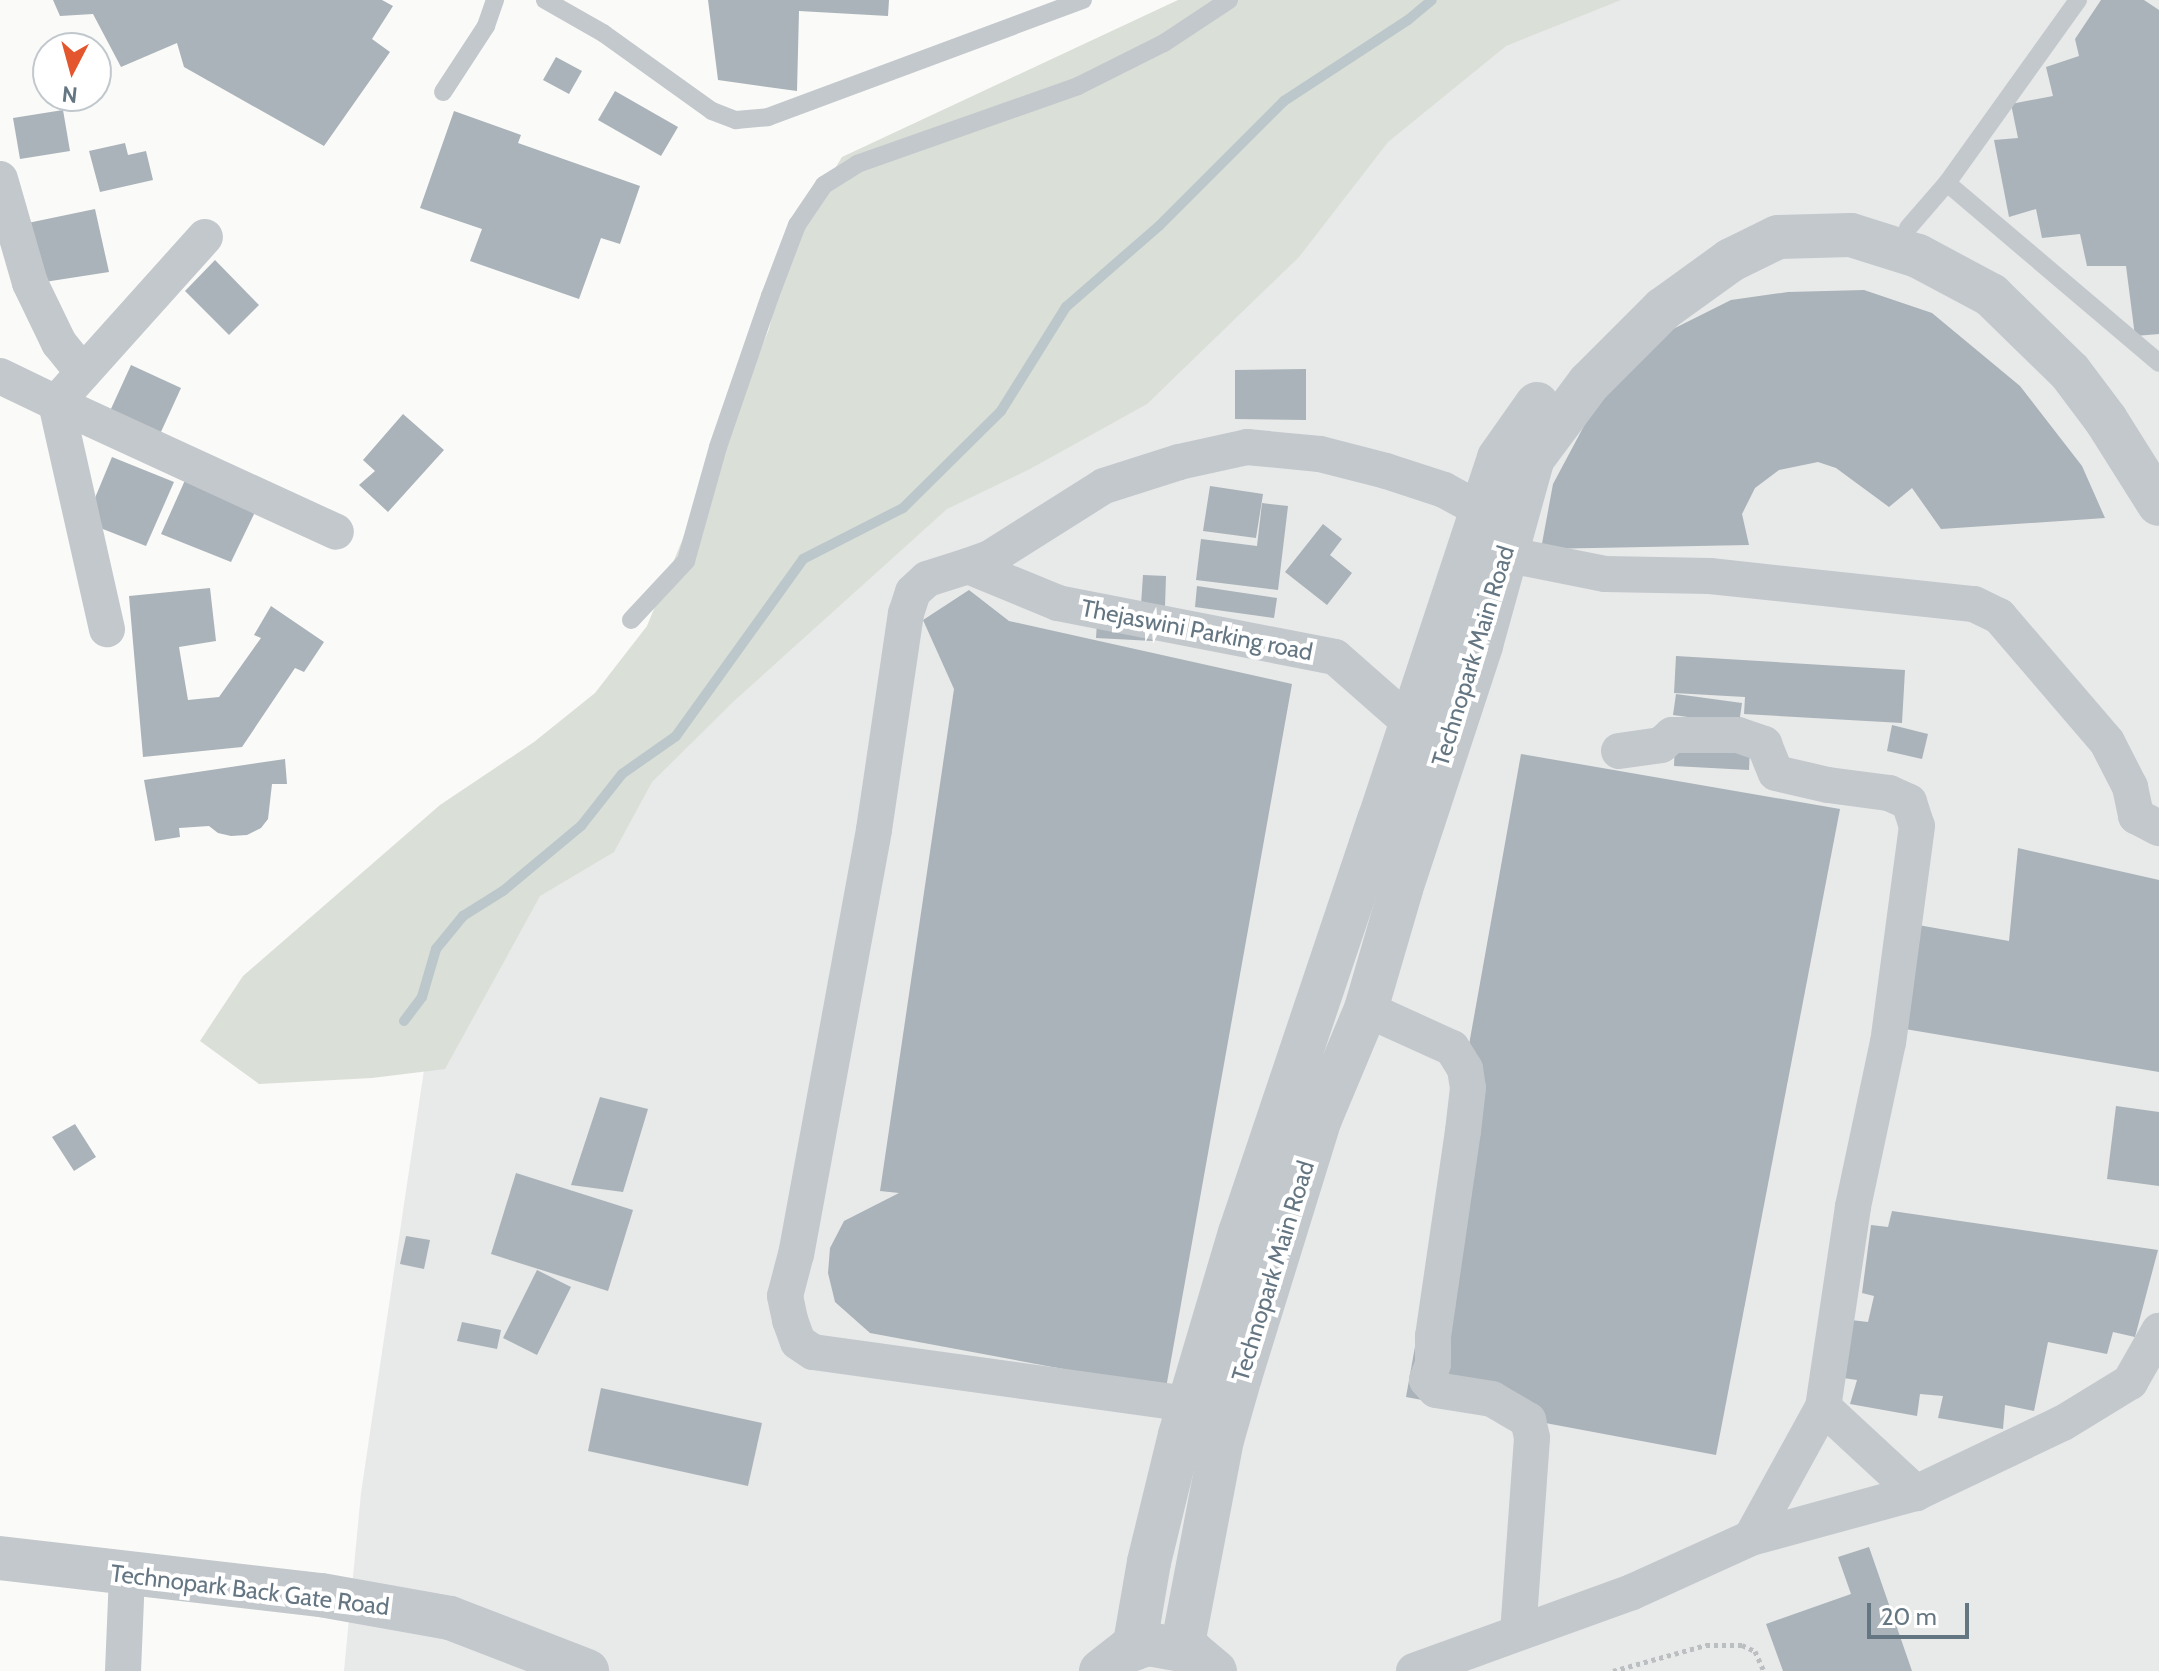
<!DOCTYPE html>
<style>
body{margin:0}
#map{position:relative;width:2159px;height:1671px;overflow:hidden;background:#fafaf8;font-family:Cabin,sans-serif}
div>[style]{position:absolute}
[style*='--x']{left:calc(var(--x)*1px);top:calc(var(--y)*1px);width:calc(var(--w)*1px);rotate:calc(var(--a)*1deg)}
.built>*{inset:0;background:#e8e9e9}
.green>*{inset:0;background:#dadfd7}
.stream>*{height:10px;margin:-5px;padding:0 5px;transform-origin:5px;border-radius:5px;background:#bbc7cb}
.building>*{inset:0;background:#aab3b9}
.path>*{height:5px;margin-top:-2.5px;transform-origin:0;background:repeating-linear-gradient(90deg,#bbbfc2 0 4px,transparent 0 8px)}
.service>*{height:18px;margin:-9px;padding:0 9px;transform-origin:9px;border-radius:9px;background:#c3c8cc}
.minor>*{height:36px;margin:-18px;padding:0 18px;transform-origin:18px;border-radius:18px;background:#c3c8cc}
.tertiary>*{height:44px;margin:-22px;padding:0 22px;transform-origin:22px;border-radius:22px;background:#c3c8cc}
span{translate:-50% -50%;white-space:nowrap;text-align:center;line-height:1.15;-webkit-text-stroke:8px #fff;paint-order:stroke}
.street-label{font-size:24px;color:#657683}
.north{position:absolute;left:32px;top:32px;width:80px;height:80px;box-sizing:border-box;background:#fff;border:2px solid #c1c8cd;border-radius:50%;rotate:186deg;font-size:22px;font-weight:700;line-height:32px;text-align:center;color:#657683}
.north::after{content:'';display:block;margin:auto;width:28px;height:36px;background:#e4572e;clip-path:polygon(50% 0,100% 100%,50% 72%,0 100%)}
.scale{position:absolute;left:1867px;top:1603px;width:102px;height:36px;box-sizing:border-box;border:4px solid #657683;border-top:0;padding-left:10px;font-size:24px;line-height:28px;white-space:nowrap;color:#657683;-webkit-text-stroke:6px #fff;paint-order:stroke}
</style>
<div id="map">
<div class="built">
<i style="clip-path:polygon(1517px 0,2159px 0,2159px 1671px,344px 1671px,361px 1493px,451px 889px)"></i>
</div>
<div class="green">
<i style="clip-path:polygon(1178px 0,1621px 0,1506px 46px,1388px 142px,1299px 257px,1147px 404px,1028px 470px,947px 509px,734px 701px,652px 782px,614px 852px,540px 896px,445px 1069px,372px 1078px,259px 1084px,200px 1041px,243px 976px,440px 805px,534px 742px,595px 693px,647px 626px,769px 329px,791px 240px,842px 157px)"></i>
</div>
<div class="stream">
<i style="--x:404;--y:1021;--w:30;--a:-53"></i>
<i style="--x:422;--y:997;--w:50;--a:-73.7"></i>
<i style="--x:436;--y:949;--w:43;--a:-50.7"></i>
<i style="--x:463;--y:916;--w:47;--a:-32"></i>
<i style="--x:503;--y:891;--w:102;--a:-39.8"></i>
<i style="--x:581;--y:826;--w:66;--a:-51.7"></i>
<i style="--x:622;--y:774;--w:66;--a:-35.1"></i>
<i style="--x:676;--y:736;--w:218;--a:-54.3"></i>
<i style="--x:803;--y:559;--w:112;--a:-27"></i>
<i style="--x:903;--y:508;--w:138;--a:-44.7"></i>
<i style="--x:1001;--y:411;--w:123;--a:-58"></i>
<i style="--x:1066;--y:307;--w:123;--a:-41.1"></i>
<i style="--x:1159;--y:226;--w:177;--a:-45"></i>
<i style="--x:1284;--y:101;--w:148;--a:-33.2"></i>
<i style="--x:1408;--y:20;--w:31;--a:-40"></i>
</div>
<div class="building">
<i style="clip-path:polygon(53px 0,382px 0,393px 6px,372px 39px,390px 52px,324px 146px,184px 67px,177px 43px,121px 67px,93px 14px,60px 16px)"></i>
<i style="clip-path:polygon(708px 0,889px 0,888px 16px,799px 11px,797px 91px,718px 80px)"></i>
<i style="clip-path:polygon(2101px 0,2144px 0,2159px 10px,2159px 334px,2135px 336px,2126px 266px,2087px 266px,2080px 234px,2042px 238px,2036px 209px,2009px 217px,1994px 140px,2018px 138px,2011px 104px,2053px 96px,2046px 67px,2079px 56px,2075px 39px)"></i>
<i style="clip-path:polygon(556px 57px,582px 71px,569px 94px,543px 80px)"></i>
<i style="clip-path:polygon(615px 91px,678px 127px,661px 156px,598px 120px)"></i>
<i style="clip-path:polygon(63px 110px,70px 151px,20px 159px,13px 118px)"></i>
<i style="clip-path:polygon(454px 111px,521px 135px,518px 143px,640px 186px,620px 244px,601px 238px,579px 299px,470px 261px,482px 229px,420px 208px)"></i>
<i style="clip-path:polygon(125px 143px,128px 155px,146px 151px,153px 180px,100px 192px,89px 151px)"></i>
<i style="clip-path:polygon(95px 209px,109px 272px,38px 283px,23px 224px)"></i>
<i style="clip-path:polygon(215px 260px,259px 305px,229px 335px,185px 291px)"></i>
<i style="clip-path:polygon(1864px 290px,1932px 313px,2020px 386px,2082px 466px,2105px 518px,1941px 529px,1912px 488px,1889px 507px,1836px 468px,1818px 462px,1779px 470px,1755px 488px,1742px 514px,1749px 545px,1541px 549px,1553px 484px,1600px 396px,1659px 336px,1731px 300px,1788px 292px)"></i>
<i style="clip-path:polygon(131px 365px,181px 388px,155px 445px,105px 422px)"></i>
<i style="clip-path:polygon(1306px 369px,1306px 420px,1235px 419px,1235px 370px)"></i>
<i style="clip-path:polygon(403px 414px,444px 450px,388px 512px,359px 485px,375px 471px,363px 460px)"></i>
<i style="clip-path:polygon(112px 457px,174px 482px,146px 546px,85px 522px)"></i>
<i style="clip-path:polygon(186px 478px,256px 510px,231px 562px,161px 534px)"></i>
<i style="clip-path:polygon(1210px 486px,1263px 494px,1256px 538px,1203px 531px)"></i>
<i style="clip-path:polygon(1262px 503px,1288px 506px,1278px 590px,1196px 580px,1201px 539px,1257px 546px)"></i>
<i style="clip-path:polygon(1323px 524px,1342px 539px,1330px 555px,1352px 573px,1327px 605px,1285px 572px)"></i>
<i style="clip-path:polygon(1143px 575px,1166px 576px,1165px 606px,1141px 605px)"></i>
<i style="clip-path:polygon(1197px 586px,1277px 598px,1274px 618px,1195px 607px)"></i>
<i style="clip-path:polygon(210px 588px,216px 641px,179px 647px,188px 700px,219px 697px,261px 638px,254px 635px,271px 606px,324px 642px,304px 672px,295px 668px,242px 747px,143px 757px,129px 596px)"></i>
<i style="clip-path:polygon(969px 590px,1009px 621px,1292px 684px,1166px 1388px,870px 1333px,835px 1302px,828px 1273px,830px 1248px,844px 1221px,899px 1193px,880px 1191px,954px 689px,923px 620px)"></i>
<i style="clip-path:polygon(1097px 621px,1154px 624px,1153px 641px,1096px 638px)"></i>
<i style="clip-path:polygon(1676px 656px,1905px 670px,1902px 723px,1744px 714px,1745px 697px,1674px 693px)"></i>
<i style="clip-path:polygon(1676px 694px,1742px 703px,1739px 724px,1673px 715px)"></i>
<i style="clip-path:polygon(1892px 725px,1928px 734px,1922px 759px,1887px 751px)"></i>
<i style="clip-path:polygon(1675px 743px,1750px 746px,1749px 770px,1674px 766px)"></i>
<i style="clip-path:polygon(1521px 754px,1840px 809px,1716px 1455px,1406px 1397px)"></i>
<i style="clip-path:polygon(285px 759px,287px 784px,272px 784px,268px 819px,261px 828px,247px 835px,231px 836px,218px 833px,209px 826px,179px 828px,180px 837px,155px 841px,144px 780px)"></i>
<i style="clip-path:polygon(2018px 848px,2159px 880px,2159px 1072px,1905px 1029px,1918px 925px,2009px 941px)"></i>
<i style="clip-path:polygon(600px 1097px,648px 1109px,623px 1192px,571px 1185px)"></i>
<i style="clip-path:polygon(2116px 1106px,2159px 1112px,2159px 1186px,2107px 1179px)"></i>
<i style="clip-path:polygon(75px 1124px,96px 1157px,74px 1171px,52px 1137px)"></i>
<i style="clip-path:polygon(516px 1173px,633px 1210px,608px 1291px,491px 1254px)"></i>
<i style="clip-path:polygon(1892px 1211px,2158px 1250px,2135px 1337px,2113px 1332px,2107px 1354px,2048px 1342px,2034px 1411px,2005px 1405px,2003px 1429px,1938px 1418px,1943px 1396px,1920px 1394px,1917px 1416px,1850px 1404px,1857px 1380px,1843px 1378px,1851px 1320px,1868px 1322px,1874px 1296px,1862px 1293px,1871px 1225px,1888px 1227px)"></i>
<i style="clip-path:polygon(406px 1236px,430px 1240px,424px 1269px,400px 1264px)"></i>
<i style="clip-path:polygon(537px 1270px,571px 1287px,537px 1355px,503px 1338px)"></i>
<i style="clip-path:polygon(462px 1322px,501px 1330px,497px 1349px,457px 1341px)"></i>
<i style="clip-path:polygon(601px 1388px,762px 1423px,748px 1486px,588px 1451px)"></i>
<i style="clip-path:polygon(1869px 1547px,1912px 1671px,1783px 1671px,1766px 1624px,1851px 1594px,1838px 1557px)"></i>
</div>
<div class="path">
<i style="--x:1613;--y:1671;--w:97;--a:-15.6"></i>
<i style="--x:1706;--y:1645;--w:36;--a:0"></i>
<i style="--x:1742;--y:1645;--w:14;--a:25"></i>
<i style="--x:1755;--y:1651;--w:22;--a:66"></i>
</div>
<div class="service">
<i style="--x:545;--y:0;--w:67;--a:29.6"></i>
<i style="--x:603;--y:33;--w:134;--a:35.6"></i>
<i style="--x:712;--y:111;--w:26;--a:21"></i>
<i style="--x:736;--y:120;--w:32;--a:-5"></i>
<i style="--x:768;--y:117;--w:336;--a:-20.4"></i>
<i style="--x:443;--y:92;--w:79;--a:-56.9"></i>
<i style="--x:486;--y:26;--w:28;--a:-71"></i>
<i style="--x:1947;--y:183;--w:278;--a:40.3"></i>
<i style="--x:1908;--y:228;--w:60;--a:-49.1"></i>
<i style="--x:1947;--y:183;--w:225;--a:-54.4"></i>
<i style="--x:631;--y:620;--w:81;--a:-47"></i>
<i style="--x:686;--y:561;--w:118;--a:-74.3"></i>
<i style="--x:718;--y:447;--w:160;--a:-71"></i>
<i style="--x:770;--y:296;--w:76;--a:-69.2"></i>
<i style="--x:797;--y:225;--w:48;--a:-56"></i>
<i style="--x:824;--y:185;--w:39;--a:-32"></i>
<i style="--x:857;--y:164;--w:234;--a:-19.4"></i>
<i style="--x:1078;--y:86;--w:96;--a:-26.6"></i>
<i style="--x:1164;--y:43;--w:78;--a:-33.5"></i>
</div>
<div class="minor">
<i style="--x:0;--y:179;--w:108;--a:73.9"></i>
<i style="--x:30;--y:283;--w:67;--a:64.2"></i>
<i style="--x:59;--y:343;--w:38;--a:51"></i>
<i style="--x:0;--y:376;--w:62;--a:25.7"></i>
<i style="--x:56;--y:403;--w:223;--a:-48.1"></i>
<i style="--x:56;--y:403;--w:308;--a:24.7"></i>
<i style="--x:56;--y:403;--w:232;--a:77.3"></i>
<i style="--x:1504;--y:554;--w:103;--a:11.2"></i>
<i style="--x:1605;--y:574;--w:105;--a:1.1"></i>
<i style="--x:1710;--y:576;--w:265;--a:6.1"></i>
<i style="--x:1974;--y:604;--w:28;--a:26"></i>
<i style="--x:1999;--y:616;--w:166;--a:49.4"></i>
<i style="--x:2107;--y:742;--w:51;--a:62.9"></i>
<i style="--x:2130;--y:787;--w:30;--a:78"></i>
<i style="--x:2136;--y:816;--w:26;--a:28"></i>
<i style="--x:968;--y:566;--w:43;--a:162.4"></i>
<i style="--x:927;--y:579;--w:19;--a:137"></i>
<i style="--x:913;--y:592;--w:22;--a:108"></i>
<i style="--x:906;--y:613;--w:219;--a:98.4"></i>
<i style="--x:874;--y:830;--w:431;--a:100.4"></i>
<i style="--x:796;--y:1254;--w:43;--a:104.7"></i>
<i style="--x:785;--y:1296;--w:25;--a:78"></i>
<i style="--x:790;--y:1320;--w:23;--a:70"></i>
<i style="--x:798;--y:1342;--w:18;--a:34"></i>
<i style="--x:813;--y:1352;--w:373;--a:7.9"></i>
<i style="--x:1182;--y:1403;--w:32;--a:94"></i>
<i style="--x:1409;--y:722;--w:98;--a:-138.7"></i>
<i style="--x:1335;--y:657;--w:282;--a:-169"></i>
<i style="--x:1058;--y:603;--w:97;--a:-157.7"></i>
<i style="--x:968;--y:566;--w:23;--a:-20"></i>
<i style="--x:990;--y:558;--w:135;--a:-32.3"></i>
<i style="--x:1104;--y:486;--w:79;--a:-17.7"></i>
<i style="--x:1179;--y:462;--w:70;--a:-12.4"></i>
<i style="--x:1247;--y:447;--w:73;--a:5.5"></i>
<i style="--x:1320;--y:454;--w:68;--a:14.4"></i>
<i style="--x:1386;--y:471;--w:61;--a:18.1"></i>
<i style="--x:1444;--y:490;--w:42;--a:28.4"></i>
<i style="--x:1619;--y:751;--w:42;--a:-8.1"></i>
<i style="--x:1661;--y:745;--w:15;--a:-42"></i>
<i style="--x:1672;--y:735;--w:66;--a:0"></i>
<i style="--x:1738;--y:735;--w:28;--a:19"></i>
<i style="--x:1764;--y:744;--w:31;--a:68"></i>
<i style="--x:1776;--y:773;--w:53;--a:13"></i>
<i style="--x:1828;--y:785;--w:62;--a:7.5"></i>
<i style="--x:1889;--y:793;--w:22;--a:24"></i>
<i style="--x:1909;--y:802;--w:25;--a:72"></i>
<i style="--x:1917;--y:826;--w:218;--a:97.6"></i>
<i style="--x:1888;--y:1042;--w:169;--a:102"></i>
<i style="--x:1853;--y:1207;--w:202;--a:98.5"></i>
<i style="--x:1823;--y:1407;--w:149;--a:118.8"></i>
<i style="--x:1366;--y:1009;--w:94;--a:24.4"></i>
<i style="--x:1452;--y:1048;--w:25;--a:58"></i>
<i style="--x:1465;--y:1069;--w:19;--a:81"></i>
<i style="--x:1468;--y:1088;--w:43;--a:96.6"></i>
<i style="--x:1463;--y:1131;--w:207;--a:98.3"></i>
<i style="--x:1433;--y:1336;--w:28;--a:90"></i>
<i style="--x:1433;--y:1364;--w:17;--a:111"></i>
<i style="--x:1427;--y:1380;--w:13;--a:48"></i>
<i style="--x:1436;--y:1390;--w:57;--a:9.1"></i>
<i style="--x:1492;--y:1399;--w:42;--a:30.3"></i>
<i style="--x:1528;--y:1420;--w:18;--a:77"></i>
<i style="--x:1532;--y:1438;--w:195;--a:94.1"></i>
<i style="--x:1823;--y:1407;--w:127;--a:42.8"></i>
<i style="--x:123;--y:1671;--w:96;--a:-87.6"></i>
<i style="--x:1414;--y:1671;--w:232;--a:-19.9"></i>
<i style="--x:1632;--y:1592;--w:131;--a:-24.4"></i>
<i style="--x:1751;--y:1538;--w:171;--a:-15.3"></i>
<i style="--x:1916;--y:1493;--w:163;--a:-25.5"></i>
<i style="--x:2063;--y:1423;--w:79;--a:-31.5"></i>
<i style="--x:2130;--y:1382;--w:59;--a:-60.4"></i>
</div>
<div class="tertiary">
<i style="--x:1370;--y:848;--w:411;--a:-71.7"></i>
<i style="--x:1499;--y:458;--w:66;--a:-54.9"></i>
<i style="--x:0;--y:1558;--w:323;--a:6.6"></i>
<i style="--x:321;--y:1595;--w:131;--a:10.1"></i>
<i style="--x:450;--y:1618;--w:147;--a:21.1"></i>
<i style="--x:1134;--y:1649;--w:88;--a:-80.2"></i>
<i style="--x:1149;--y:1562;--w:131;--a:-76.3"></i>
<i style="--x:1180;--y:1435;--w:211;--a:-73.5"></i>
<i style="--x:1240;--y:1233;--w:437;--a:-71.4"></i>
<i style="--x:1182;--y:1649;--w:213;--a:-79.2"></i>
<i style="--x:1222;--y:1440;--w:66;--a:-74.1"></i>
<i style="--x:1240;--y:1377;--w:270;--a:-72.8"></i>
<i style="--x:1320;--y:1119;--w:119;--a:-67.3"></i>
<i style="--x:1366;--y:1009;--w:125;--a:-73.7"></i>
<i style="--x:1401;--y:889;--w:257;--a:-71.8"></i>
<i style="--x:1481;--y:645;--w:194;--a:-74.5"></i>
<i style="--x:1533;--y:458;--w:94;--a:-53.3"></i>
<i style="--x:1589;--y:383;--w:105;--a:-45"></i>
<i style="--x:1663;--y:309;--w:84;--a:-35.8"></i>
<i style="--x:1731;--y:260;--w:52;--a:-26.1"></i>
<i style="--x:1778;--y:237;--w:73;--a:-1.6"></i>
<i style="--x:1851;--y:235;--w:70;--a:17.4"></i>
<i style="--x:1918;--y:256;--w:83;--a:28.1"></i>
<i style="--x:1991;--y:295;--w:110;--a:44.3"></i>
<i style="--x:2070;--y:372;--w:60;--a:53.1"></i>
<i style="--x:2106;--y:420;--w:99;--a:57.8"></i>
<i style="--x:1101;--y:1671;--w:34;--a:-38"></i>
<i style="--x:1128;--y:1650;--w:22;--a:-16"></i>
<i style="--x:1149;--y:1644;--w:44;--a:10.5"></i>
<i style="--x:1192;--y:1652;--w:30;--a:40"></i>
</div>
<div class="street-label">
<span style="left:1197px;top:630px;rotate:11deg">Thejaswini Parking road</span>
<span style="left:1473px;top:656px;rotate:-73deg">Technopark Main Road</span>
<span style="left:1273px;top:1271px;rotate:-73deg">Technopark Main Road</span>
<span style="left:250px;top:1590px;rotate:7deg">Technopark Back Gate Road</span>
</div>
<div class="north">N</div>
<div class="scale">20 m</div>
</div>
